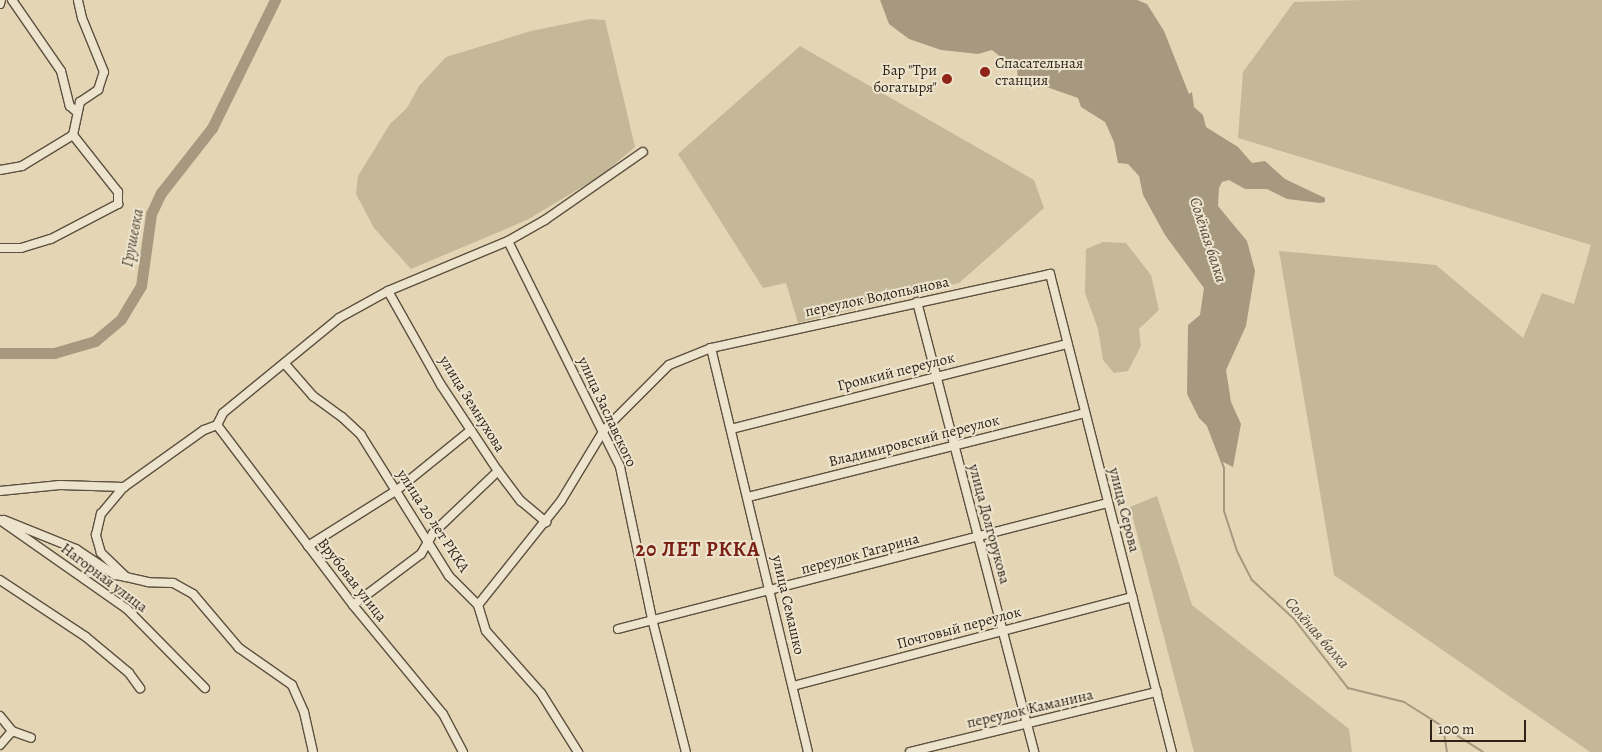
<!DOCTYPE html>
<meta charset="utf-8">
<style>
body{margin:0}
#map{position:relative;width:1602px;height:752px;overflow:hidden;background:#e4d6b4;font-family:Alegreya,serif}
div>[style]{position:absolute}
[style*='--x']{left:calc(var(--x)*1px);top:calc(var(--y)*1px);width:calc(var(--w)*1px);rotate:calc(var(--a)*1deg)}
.green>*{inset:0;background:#c5b899}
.water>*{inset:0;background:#a6997f}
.stream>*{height:2px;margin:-1px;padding:0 1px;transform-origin:1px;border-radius:1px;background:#a6997f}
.river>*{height:11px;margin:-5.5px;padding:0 5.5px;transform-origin:5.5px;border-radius:5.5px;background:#a6997f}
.roads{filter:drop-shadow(1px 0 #5c503f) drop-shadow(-1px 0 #5c503f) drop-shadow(0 1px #5c503f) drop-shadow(0 -1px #5c503f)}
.minor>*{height:8px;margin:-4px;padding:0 4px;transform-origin:4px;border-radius:4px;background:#ede4ce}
.dots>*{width:14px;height:14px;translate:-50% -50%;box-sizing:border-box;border:2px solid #ede4ce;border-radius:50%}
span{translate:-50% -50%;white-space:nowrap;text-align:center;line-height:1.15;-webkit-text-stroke:4px #ede4ce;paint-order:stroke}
.poi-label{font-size:15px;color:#2f2318}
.left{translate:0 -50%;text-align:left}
.right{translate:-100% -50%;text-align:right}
.street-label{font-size:15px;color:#2f2318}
.water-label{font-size:16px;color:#594c3c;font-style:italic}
.district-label{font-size:20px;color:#7a1f14;font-weight:700;letter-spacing:1px}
.scale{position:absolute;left:1430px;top:720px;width:96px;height:22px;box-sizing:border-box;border:2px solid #2f2318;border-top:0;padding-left:6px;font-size:15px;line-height:18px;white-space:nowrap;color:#2f2318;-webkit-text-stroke:4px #ede4ce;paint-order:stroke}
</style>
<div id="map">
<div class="green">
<i style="clip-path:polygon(1362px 0,1602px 0,1602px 752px,1590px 752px,1334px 575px,1279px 251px,1436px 265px,1523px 338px,1542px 293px,1574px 304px,1591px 245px,1238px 138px,1243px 72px,1294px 2px)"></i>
<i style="clip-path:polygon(590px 19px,605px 20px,635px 147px,602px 175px,527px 220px,411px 269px,374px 228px,356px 194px,358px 176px,390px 124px,407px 108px,419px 86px,446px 57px,531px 31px)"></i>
<i style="clip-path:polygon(800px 46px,1034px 180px,1044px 208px,959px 283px,798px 323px,786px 283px,763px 288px,678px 154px)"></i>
<i style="clip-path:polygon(1103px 242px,1126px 243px,1151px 275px,1159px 310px,1139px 329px,1141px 346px,1128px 371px,1114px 373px,1103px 360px,1098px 329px,1085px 293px,1086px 249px)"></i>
<i style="clip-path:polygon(1157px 496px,1192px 605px,1349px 729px,1352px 752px,1194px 752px,1130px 507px)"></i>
</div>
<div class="water">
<i style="clip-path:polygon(880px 0,1137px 0,1147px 4px,1164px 31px,1189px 94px,1192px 92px,1194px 107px,1203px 115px,1206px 127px,1238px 147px,1252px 163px,1265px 161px,1285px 179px,1325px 198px,1325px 202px,1320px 203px,1287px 199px,1267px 189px,1245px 189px,1229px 180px,1222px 182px,1219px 188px,1218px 206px,1247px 241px,1255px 271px,1246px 326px,1226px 370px,1231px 402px,1241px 424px,1233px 467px,1221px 461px,1207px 426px,1199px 418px,1187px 394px,1188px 325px,1200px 315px,1204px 288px,1165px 235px,1143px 195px,1139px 176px,1128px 164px,1118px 163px,1114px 142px,1105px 122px,1081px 107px,1078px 98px,1038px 84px,1019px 86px,1017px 70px,992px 50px,978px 54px,941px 50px,909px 39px,889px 24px)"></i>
</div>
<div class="stream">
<i style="--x:1207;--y:423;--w:48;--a:69.3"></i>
<i style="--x:1224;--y:468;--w:43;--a:90"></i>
<i style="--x:1224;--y:511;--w:42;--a:72"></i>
<i style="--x:1237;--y:551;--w:33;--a:63"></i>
<i style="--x:1252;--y:580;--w:57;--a:42.9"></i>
<i style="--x:1294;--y:619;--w:88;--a:52"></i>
<i style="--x:1348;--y:688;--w:58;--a:14"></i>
<i style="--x:1404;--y:702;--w:93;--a:32.3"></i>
<i style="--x:1443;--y:727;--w:25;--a:81"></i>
</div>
<div class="river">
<i style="--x:0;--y:353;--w:54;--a:0"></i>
<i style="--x:54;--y:353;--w:43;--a:-16.3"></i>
<i style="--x:95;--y:341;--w:34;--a:-40"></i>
<i style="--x:121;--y:319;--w:39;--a:-59"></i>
<i style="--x:141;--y:286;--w:73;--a:-82.1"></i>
<i style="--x:151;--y:214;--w:23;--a:-65"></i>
<i style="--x:161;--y:193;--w:83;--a:-51.9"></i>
<i style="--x:212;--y:128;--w:143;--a:-63.8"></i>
</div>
<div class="roads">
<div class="minor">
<i style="--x:12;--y:0;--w:86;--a:55.4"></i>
<i style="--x:61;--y:71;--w:36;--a:76"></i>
<i style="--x:70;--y:106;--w:9;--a:41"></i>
<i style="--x:0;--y:4;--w:4;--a:-76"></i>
<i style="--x:0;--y:170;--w:22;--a:-10"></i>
<i style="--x:22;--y:166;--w:60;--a:-31.3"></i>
<i style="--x:508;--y:241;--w:252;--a:63.6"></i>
<i style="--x:620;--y:467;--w:155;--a:78.1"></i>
<i style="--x:652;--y:619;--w:137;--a:75.7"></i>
<i style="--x:0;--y:248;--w:21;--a:0"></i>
<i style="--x:21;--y:248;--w:31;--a:-17"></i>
<i style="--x:51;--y:239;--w:76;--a:-27.6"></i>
<i style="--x:118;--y:204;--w:12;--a:-90"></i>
<i style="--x:118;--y:192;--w:73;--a:-128.3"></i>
<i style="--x:73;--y:135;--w:34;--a:-78"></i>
<i style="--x:80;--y:102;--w:22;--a:-34"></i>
<i style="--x:98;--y:90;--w:19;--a:-72"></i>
<i style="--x:104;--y:72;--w:58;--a:-112.2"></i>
<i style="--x:82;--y:18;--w:18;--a:-103"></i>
<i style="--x:388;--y:291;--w:108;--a:60.6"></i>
<i style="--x:441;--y:385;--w:103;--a:56.5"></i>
<i style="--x:498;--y:471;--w:38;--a:53"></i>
<i style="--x:521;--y:501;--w:33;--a:40"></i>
<i style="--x:917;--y:302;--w:465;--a:75.4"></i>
<i style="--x:711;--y:348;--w:415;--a:76.5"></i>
<i style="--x:285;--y:364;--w:43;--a:48.8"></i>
<i style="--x:313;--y:396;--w:36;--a:36"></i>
<i style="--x:342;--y:417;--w:26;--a:43"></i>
<i style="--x:361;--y:435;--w:166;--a:58"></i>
<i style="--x:449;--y:576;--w:41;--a:45"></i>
<i style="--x:478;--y:605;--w:27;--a:73"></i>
<i style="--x:486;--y:631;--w:83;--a:48.4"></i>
<i style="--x:541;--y:693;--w:70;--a:57.9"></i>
<i style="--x:217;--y:425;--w:226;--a:52.9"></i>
<i style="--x:353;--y:605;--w:141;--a:50.5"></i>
<i style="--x:443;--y:714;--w:43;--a:62.2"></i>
<i style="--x:731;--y:429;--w:347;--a:-14.2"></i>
<i style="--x:0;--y:491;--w:60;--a:-5.7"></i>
<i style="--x:60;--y:485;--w:64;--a:1.8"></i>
<i style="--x:748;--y:497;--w:347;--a:-14"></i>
<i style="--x:0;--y:520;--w:155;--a:35"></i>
<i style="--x:127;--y:609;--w:111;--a:45.4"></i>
<i style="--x:4;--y:520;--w:78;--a:21.9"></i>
<i style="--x:76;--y:549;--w:47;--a:33.7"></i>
<i style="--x:115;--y:575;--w:11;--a:10"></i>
<i style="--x:308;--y:546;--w:105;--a:-32.2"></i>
<i style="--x:397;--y:490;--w:95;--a:-39"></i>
<i style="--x:0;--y:580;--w:103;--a:33.5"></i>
<i style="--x:86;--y:637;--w:56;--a:39.9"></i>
<i style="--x:129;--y:673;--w:19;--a:54"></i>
<i style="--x:353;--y:605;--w:85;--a:-36.9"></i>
<i style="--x:421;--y:554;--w:24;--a:-60"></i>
<i style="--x:433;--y:533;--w:90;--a:-43.6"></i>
<i style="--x:478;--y:605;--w:133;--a:-51.4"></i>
<i style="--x:561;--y:501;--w:83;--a:-58.8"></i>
<i style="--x:604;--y:430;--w:92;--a:-45"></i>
<i style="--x:669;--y:365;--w:45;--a:-22"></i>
<i style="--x:711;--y:348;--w:347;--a:-12.3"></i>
<i style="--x:1050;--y:274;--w:493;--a:75.7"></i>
<i style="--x:618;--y:629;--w:506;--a:-14.42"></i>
<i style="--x:793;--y:686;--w:351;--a:-14.7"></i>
<i style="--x:0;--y:716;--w:19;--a:51"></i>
<i style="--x:12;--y:731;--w:20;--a:20"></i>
<i style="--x:0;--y:745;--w:18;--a:-49"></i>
<i style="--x:313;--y:752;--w:41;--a:-102.7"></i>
<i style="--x:304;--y:712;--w:30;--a:-114"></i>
<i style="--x:292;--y:685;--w:65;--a:-145.1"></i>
<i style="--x:239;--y:648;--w:71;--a:-130.4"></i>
<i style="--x:193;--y:594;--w:23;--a:-151"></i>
<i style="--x:173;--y:583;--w:25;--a:-178"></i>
<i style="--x:148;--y:582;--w:23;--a:-167"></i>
<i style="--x:126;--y:577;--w:35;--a:-136"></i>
<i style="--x:101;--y:553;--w:19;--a:-106"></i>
<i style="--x:96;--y:535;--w:22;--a:-77"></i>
<i style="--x:101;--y:514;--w:35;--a:-50"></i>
<i style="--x:124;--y:487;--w:98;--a:-35.5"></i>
<i style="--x:204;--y:430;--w:14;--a:-21"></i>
<i style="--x:217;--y:425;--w:13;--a:-63"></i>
<i style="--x:223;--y:413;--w:150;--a:-39.3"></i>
<i style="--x:339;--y:318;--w:56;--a:-28.9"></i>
<i style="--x:388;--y:291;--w:130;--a:-22.6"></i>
<i style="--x:508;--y:241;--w:43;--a:-29.6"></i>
<i style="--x:545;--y:220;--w:119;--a:-34.8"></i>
<i style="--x:910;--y:752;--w:254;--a:-13.7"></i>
</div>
</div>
<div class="dots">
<i style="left:985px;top:72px;background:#8f2418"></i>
<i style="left:947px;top:79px;background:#8f2418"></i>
</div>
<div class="poi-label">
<span class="left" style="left:995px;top:72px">Спасательная<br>станция</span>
<span class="right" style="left:937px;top:79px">Бар "Три<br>богатыря"</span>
</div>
<div class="street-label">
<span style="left:877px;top:297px;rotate:-12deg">переулок Водопьянова</span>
<span style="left:896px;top:372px;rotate:-14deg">Громкий переулок</span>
<span style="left:472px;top:404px;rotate:58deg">улица Земнухова</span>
<span style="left:607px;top:412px;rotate:65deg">улица Заславского</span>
<span style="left:914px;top:441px;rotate:-14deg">Владимировский переулок</span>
<span style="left:1124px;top:510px;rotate:76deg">улица Серова</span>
<span style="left:433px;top:521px;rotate:57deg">улица 20 лет РККА</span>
<span style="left:989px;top:524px;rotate:75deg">улица Долгорукова</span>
<span style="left:860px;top:554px;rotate:-15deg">переулок Гагарина</span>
<span style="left:104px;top:578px;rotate:37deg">Нагорная улица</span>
<span style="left:352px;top:580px;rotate:52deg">Врубовая улица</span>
<span style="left:788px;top:605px;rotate:77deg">улица Семашко</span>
<span style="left:959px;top:628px;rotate:-15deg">Почтовый переулок</span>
<span style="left:1030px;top:709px;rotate:-13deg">переулок Каманина</span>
</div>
<div class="water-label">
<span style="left:133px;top:238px;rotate:-79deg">Грушевка</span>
<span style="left:1208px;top:240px;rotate:72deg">Солёная балка</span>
<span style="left:1317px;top:633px;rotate:49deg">Солёная балка</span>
</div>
<div class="district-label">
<span style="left:698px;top:549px">20 ЛЕТ РККА</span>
</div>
<div class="scale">100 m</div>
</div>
